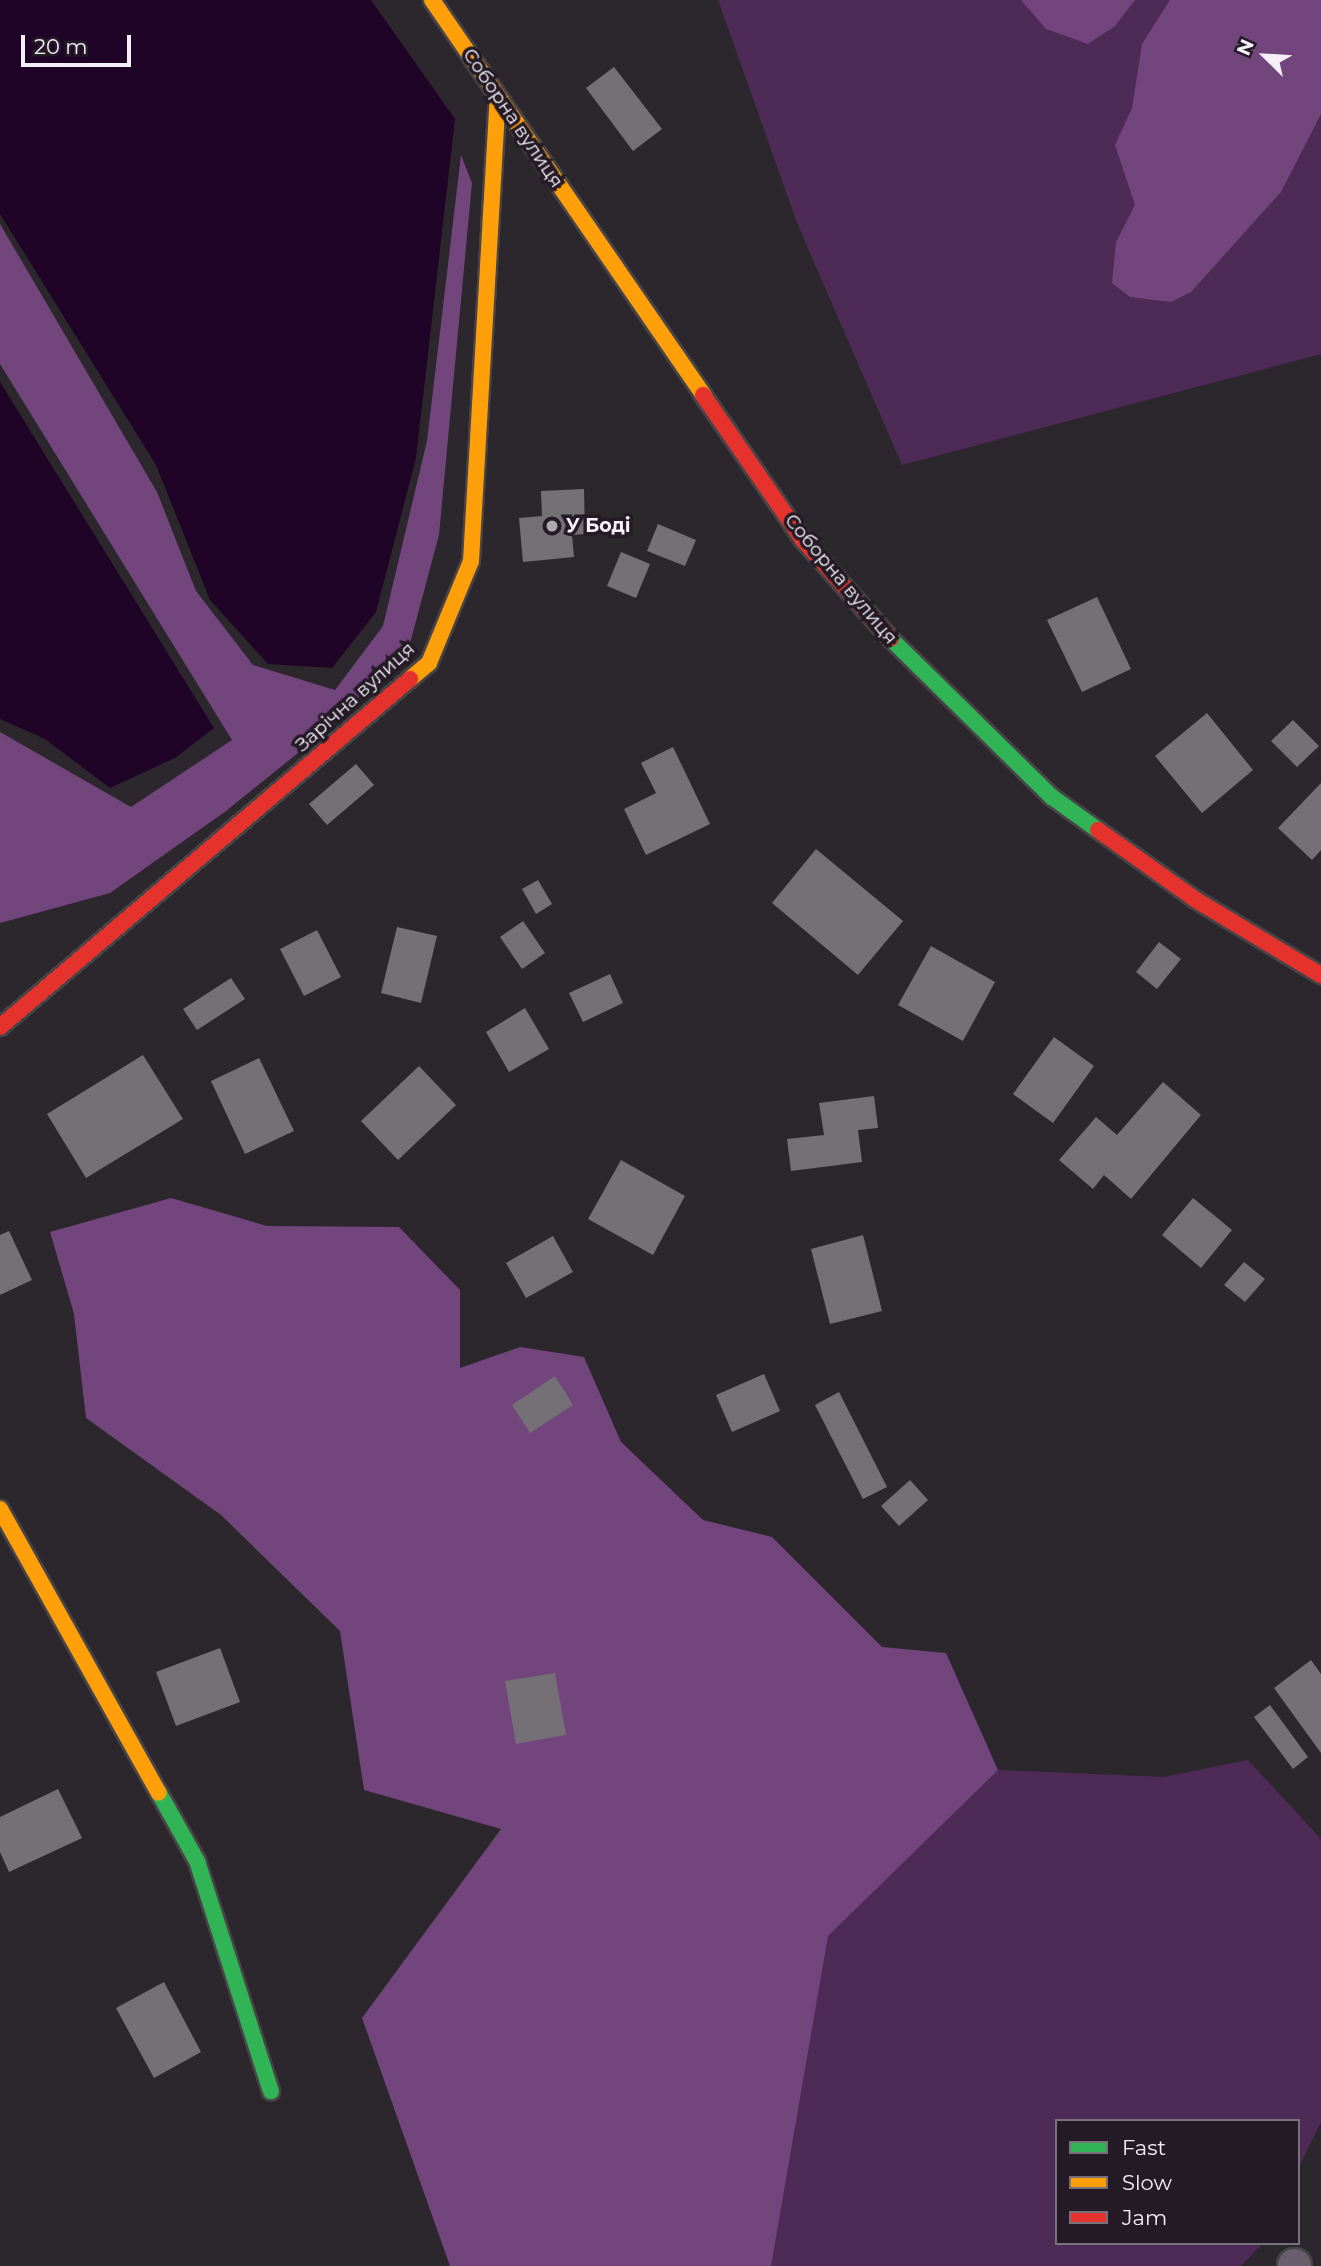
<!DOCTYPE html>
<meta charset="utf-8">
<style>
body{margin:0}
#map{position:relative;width:1321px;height:2266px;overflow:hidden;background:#2c272d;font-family:Montserrat,sans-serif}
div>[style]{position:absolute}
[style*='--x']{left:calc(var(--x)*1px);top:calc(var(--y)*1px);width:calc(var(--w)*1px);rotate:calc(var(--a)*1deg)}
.green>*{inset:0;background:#4e2a57}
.forest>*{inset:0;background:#72457d}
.water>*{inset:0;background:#200428}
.building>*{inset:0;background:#757076}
.roads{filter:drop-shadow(2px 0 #474448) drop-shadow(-2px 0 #474448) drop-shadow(0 2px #474448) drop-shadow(0 -2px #474448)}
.street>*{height:33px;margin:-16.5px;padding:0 16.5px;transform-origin:16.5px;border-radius:16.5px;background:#695e6c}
.fast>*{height:16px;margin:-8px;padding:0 8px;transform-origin:8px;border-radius:8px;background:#30b455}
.slow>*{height:16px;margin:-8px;padding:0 8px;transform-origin:8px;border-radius:8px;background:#ff9f0a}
.jam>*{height:16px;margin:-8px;padding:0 8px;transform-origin:8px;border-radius:8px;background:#e5322d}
.dots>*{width:19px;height:19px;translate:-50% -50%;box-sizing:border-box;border:4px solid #241b26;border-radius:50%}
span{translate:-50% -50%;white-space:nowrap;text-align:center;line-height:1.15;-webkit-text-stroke:7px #241b26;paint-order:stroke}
.street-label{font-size:19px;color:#f5eff7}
.poi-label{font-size:19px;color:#f5eff7;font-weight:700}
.left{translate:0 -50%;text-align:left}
.legend{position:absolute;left:1055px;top:2119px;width:245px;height:126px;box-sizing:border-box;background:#241b26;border:2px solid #78707a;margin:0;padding:9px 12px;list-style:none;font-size:21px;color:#f5eff7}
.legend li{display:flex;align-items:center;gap:14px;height:35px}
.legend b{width:35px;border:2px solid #78707a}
.north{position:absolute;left:1230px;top:21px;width:70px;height:70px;-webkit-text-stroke:5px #241b26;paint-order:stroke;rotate:294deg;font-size:19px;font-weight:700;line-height:28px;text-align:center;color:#f5eff7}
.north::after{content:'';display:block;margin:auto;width:24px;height:32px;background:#f5eff7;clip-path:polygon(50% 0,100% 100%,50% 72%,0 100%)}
.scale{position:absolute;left:21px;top:35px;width:110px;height:32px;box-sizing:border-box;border:4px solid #f5eff7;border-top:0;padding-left:9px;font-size:21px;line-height:24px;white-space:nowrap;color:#f5eff7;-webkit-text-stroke:5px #241b26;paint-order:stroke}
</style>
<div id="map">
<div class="green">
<i style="clip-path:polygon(718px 0,1321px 0,1321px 354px,902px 465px,797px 223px)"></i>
<i style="clip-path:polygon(1248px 1760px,1321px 1839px,1321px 2122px,1298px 2169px,1298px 2121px,1057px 2121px,1057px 2243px,1263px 2243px,1241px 2266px,516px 2266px,425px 1967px,998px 1770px,1164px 1777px)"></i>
</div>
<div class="forest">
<i style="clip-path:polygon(1021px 0,1135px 0,1115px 26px,1088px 44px,1046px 29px)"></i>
<i style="clip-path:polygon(1170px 0,1321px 0,1321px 114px,1281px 192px,1191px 292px,1171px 302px,1130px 297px,1112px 283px,1116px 242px,1135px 205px,1115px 145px,1132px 108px,1142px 44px)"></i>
<i style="clip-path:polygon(461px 155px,472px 183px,439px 535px,409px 647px,324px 732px,226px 811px,110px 893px,0 923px,0 732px,131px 807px,232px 740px,0 364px,0 224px,157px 492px,196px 591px,253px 665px,335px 690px,383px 626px,427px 441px)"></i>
<i style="clip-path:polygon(171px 1198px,267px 1226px,399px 1227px,460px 1290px,460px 1368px,520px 1347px,584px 1357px,621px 1442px,703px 1520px,772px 1537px,882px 1647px,946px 1653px,998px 1770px,828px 1936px,771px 2266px,450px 2266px,362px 2018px,501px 1829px,364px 1790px,340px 1631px,221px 1515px,86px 1418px,74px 1314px,50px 1232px)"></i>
</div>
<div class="water">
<i style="clip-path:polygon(0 0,371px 0,455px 119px,416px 458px,376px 612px,332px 668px,268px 664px,210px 600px,156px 465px,0 214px)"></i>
<i style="clip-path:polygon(0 382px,214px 728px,175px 758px,110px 788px,45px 739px,0 719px)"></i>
</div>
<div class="building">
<i style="clip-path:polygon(614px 67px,662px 129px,633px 151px,586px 88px)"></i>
<i style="clip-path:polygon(584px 489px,585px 534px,572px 535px,574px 557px,523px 562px,519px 518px,542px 516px,541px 491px)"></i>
<i style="clip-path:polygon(658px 524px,696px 540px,685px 566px,647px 551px)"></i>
<i style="clip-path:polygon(621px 552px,650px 564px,636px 598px,607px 586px)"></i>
<i style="clip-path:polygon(1097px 597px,1131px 669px,1082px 692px,1047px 620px)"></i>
<i style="clip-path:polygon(1207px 713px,1253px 770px,1202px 813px,1155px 756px)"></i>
<i style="clip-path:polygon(1293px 720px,1319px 746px,1297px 767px,1271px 741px)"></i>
<i style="clip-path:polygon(673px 747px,710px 824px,646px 855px,624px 809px,656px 793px,641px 763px)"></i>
<i style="clip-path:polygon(356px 764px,374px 785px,327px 825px,309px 804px)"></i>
<i style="clip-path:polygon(1321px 783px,1321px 850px,1312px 860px,1278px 828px)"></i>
<i style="clip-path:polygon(816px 849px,903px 921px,858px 975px,772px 903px)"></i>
<i style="clip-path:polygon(538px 880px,552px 904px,536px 914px,522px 889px)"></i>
<i style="clip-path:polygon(523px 921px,545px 953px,522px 969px,500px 937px)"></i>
<i style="clip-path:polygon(397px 927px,437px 936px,421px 1003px,381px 993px)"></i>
<i style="clip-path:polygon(317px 930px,341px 977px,304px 996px,280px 949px)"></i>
<i style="clip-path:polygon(1159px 942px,1181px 959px,1157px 989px,1136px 972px)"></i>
<i style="clip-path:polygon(931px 946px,995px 982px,963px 1041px,898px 1005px)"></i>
<i style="clip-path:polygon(610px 974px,623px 1003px,583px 1022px,569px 993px)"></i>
<i style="clip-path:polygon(231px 978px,245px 999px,197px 1030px,183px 1009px)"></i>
<i style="clip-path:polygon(525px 1008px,549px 1049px,509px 1072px,486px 1032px)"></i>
<i style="clip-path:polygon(1054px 1037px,1094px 1066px,1053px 1123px,1013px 1094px)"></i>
<i style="clip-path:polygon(143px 1055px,183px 1119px,86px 1178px,47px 1114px)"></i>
<i style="clip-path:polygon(259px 1058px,294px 1131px,245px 1154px,211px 1081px)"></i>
<i style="clip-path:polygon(419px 1066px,456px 1105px,398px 1160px,361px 1121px)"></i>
<i style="clip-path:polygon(1163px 1082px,1201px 1115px,1131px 1199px,1104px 1175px,1093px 1189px,1059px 1160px,1096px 1117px,1117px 1135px)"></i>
<i style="clip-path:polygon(874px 1096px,878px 1128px,858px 1130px,862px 1162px,791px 1171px,787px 1139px,824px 1135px,819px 1103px)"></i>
<i style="clip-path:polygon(621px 1160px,685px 1196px,653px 1255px,588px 1219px)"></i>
<i style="clip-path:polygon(1193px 1198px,1232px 1230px,1201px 1268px,1162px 1235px)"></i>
<i style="clip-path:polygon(9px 1231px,32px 1280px,0 1295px,0 1235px)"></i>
<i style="clip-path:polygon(863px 1235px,882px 1311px,830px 1324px,811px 1249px)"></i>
<i style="clip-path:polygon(553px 1236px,573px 1272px,526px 1298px,506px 1263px)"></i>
<i style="clip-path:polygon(1244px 1262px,1265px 1279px,1245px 1302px,1224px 1285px)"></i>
<i style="clip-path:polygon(764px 1374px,780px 1411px,732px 1432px,716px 1395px)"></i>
<i style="clip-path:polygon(555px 1376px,573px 1405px,530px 1433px,512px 1405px)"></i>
<i style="clip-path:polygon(839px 1392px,887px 1487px,863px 1499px,815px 1405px)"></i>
<i style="clip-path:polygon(910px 1480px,928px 1500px,899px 1526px,881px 1506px)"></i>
<i style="clip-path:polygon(220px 1648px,240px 1702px,176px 1726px,156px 1672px)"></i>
<i style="clip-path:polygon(1311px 1660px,1321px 1674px,1321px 1753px,1274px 1688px)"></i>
<i style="clip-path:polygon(555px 1673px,566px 1735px,516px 1744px,505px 1681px)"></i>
<i style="clip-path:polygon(1270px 1705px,1308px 1757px,1293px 1769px,1254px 1717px)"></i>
<i style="clip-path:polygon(58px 1789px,82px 1838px,9px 1872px,0 1852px,0 1817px)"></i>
<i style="clip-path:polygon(164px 1982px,201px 2052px,154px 2078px,116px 2008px)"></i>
</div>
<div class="roads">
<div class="street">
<i style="--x:1294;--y:2266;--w:1;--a:-90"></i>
</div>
<div class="fast">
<i style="--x:891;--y:639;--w:226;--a:44.5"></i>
<i style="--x:1052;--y:797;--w:57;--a:35.7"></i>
<i style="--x:159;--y:1793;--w:78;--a:60.8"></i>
<i style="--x:197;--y:1861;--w:242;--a:72.2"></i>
</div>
<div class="slow">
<i style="--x:432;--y:0;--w:479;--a:55.5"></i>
<i style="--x:410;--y:679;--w:25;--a:-40"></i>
<i style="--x:429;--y:663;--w:110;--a:-67.6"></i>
<i style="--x:471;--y:561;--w:465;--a:-86.7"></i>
<i style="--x:0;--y:1509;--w:325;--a:60.8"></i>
</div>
<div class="jam">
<i style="--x:703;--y:395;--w:176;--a:55.4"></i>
<i style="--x:803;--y:540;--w:132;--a:48.4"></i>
<i style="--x:1098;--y:830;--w:120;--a:35.5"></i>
<i style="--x:1196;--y:900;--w:146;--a:31"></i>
<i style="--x:0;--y:1027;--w:538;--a:-40.32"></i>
</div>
</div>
<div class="dots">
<i style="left:552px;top:526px;background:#afa9b0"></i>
</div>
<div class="street-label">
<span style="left:513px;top:118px;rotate:56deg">Соборна вулиця</span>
<span style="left:841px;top:579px;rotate:50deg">Соборна вулиця</span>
<span style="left:355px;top:697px;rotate:-42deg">Зарічна вулиця</span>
</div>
<div class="poi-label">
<span class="left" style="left:566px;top:526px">У Боді</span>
</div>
<ul class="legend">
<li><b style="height:9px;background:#30b455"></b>Fast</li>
<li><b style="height:9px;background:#ff9f0a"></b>Slow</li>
<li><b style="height:9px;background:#e5322d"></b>Jam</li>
</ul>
<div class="north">N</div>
<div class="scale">20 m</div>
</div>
